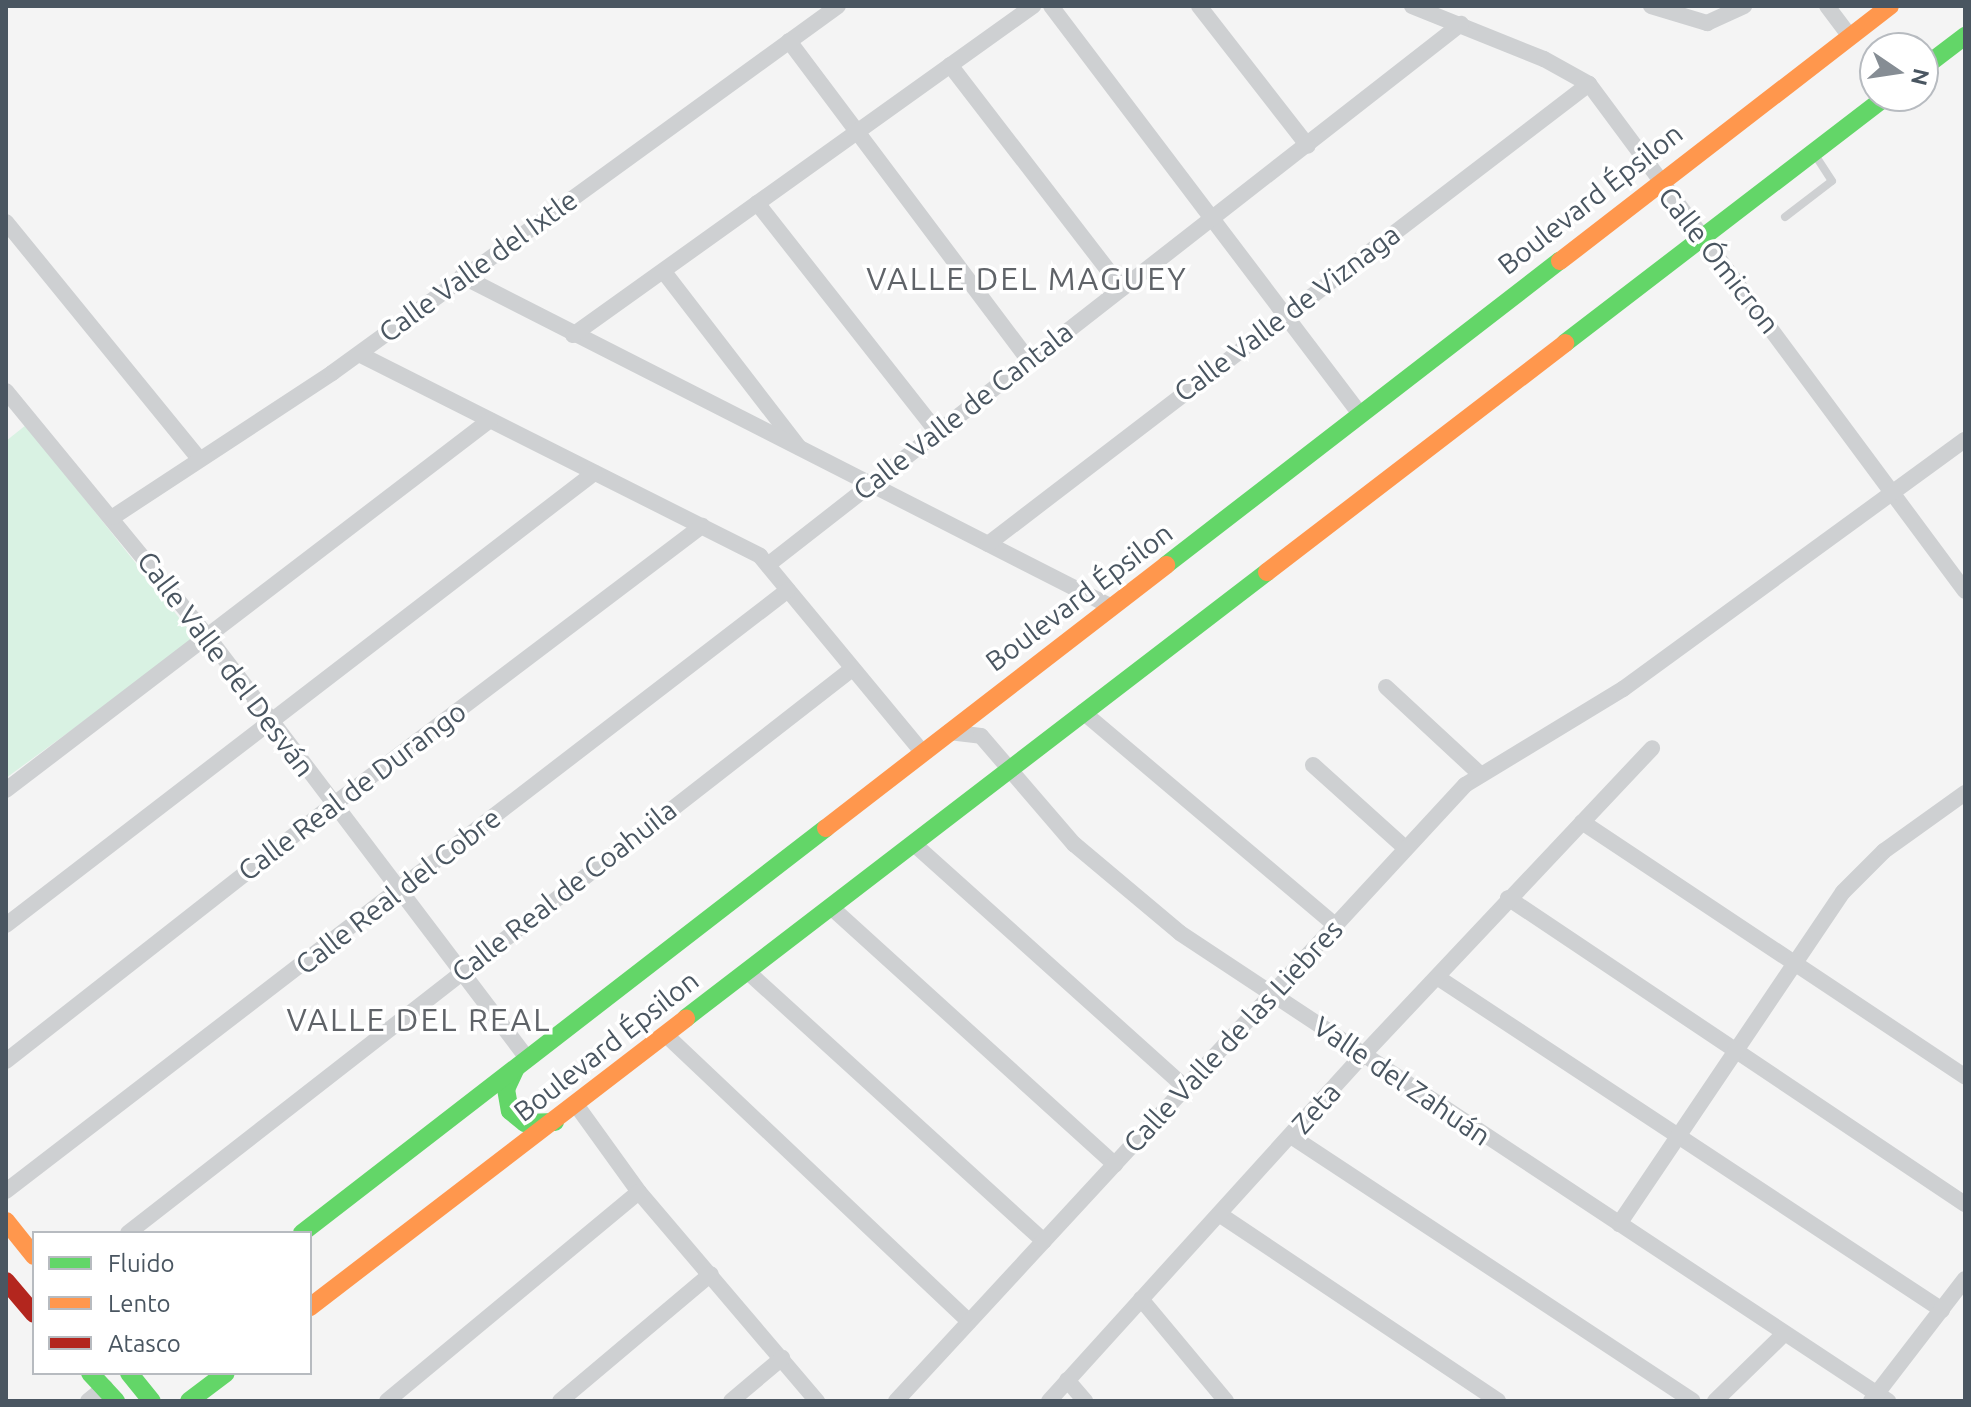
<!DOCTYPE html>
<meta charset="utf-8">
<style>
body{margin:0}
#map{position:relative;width:1971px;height:1407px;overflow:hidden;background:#f4f4f4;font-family:Ubuntu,sans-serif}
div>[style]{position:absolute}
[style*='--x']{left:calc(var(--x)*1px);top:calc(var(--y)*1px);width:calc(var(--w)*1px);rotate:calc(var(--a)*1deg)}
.green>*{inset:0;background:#d9f2e3}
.lane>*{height:8px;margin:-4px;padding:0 4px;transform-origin:4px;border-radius:4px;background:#ced0d2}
.street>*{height:16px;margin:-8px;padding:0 8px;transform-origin:8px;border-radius:8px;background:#ced0d2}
.fast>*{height:18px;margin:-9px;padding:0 9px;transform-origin:9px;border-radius:9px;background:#63d668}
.slow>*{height:18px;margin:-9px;padding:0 9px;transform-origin:9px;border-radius:9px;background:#ff974d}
.jam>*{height:18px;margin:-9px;padding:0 9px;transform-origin:9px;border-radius:9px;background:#b3261e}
span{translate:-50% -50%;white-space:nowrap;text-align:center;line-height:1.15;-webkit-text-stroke:7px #fff;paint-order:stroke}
.street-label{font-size:28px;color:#4a5661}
.quarter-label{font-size:32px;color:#5f6368;letter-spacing:2px}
.frame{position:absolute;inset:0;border:8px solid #4a5661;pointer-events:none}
.legend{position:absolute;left:32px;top:1231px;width:280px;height:144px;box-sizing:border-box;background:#fff;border:2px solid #b7bbc0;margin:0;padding:10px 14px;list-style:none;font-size:24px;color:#4a5661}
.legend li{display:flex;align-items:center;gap:16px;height:40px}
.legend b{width:40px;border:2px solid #b7bbc0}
.north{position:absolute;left:1859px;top:32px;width:80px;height:80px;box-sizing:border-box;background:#fff;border:2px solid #b7bbc0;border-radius:50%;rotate:103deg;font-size:22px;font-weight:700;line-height:32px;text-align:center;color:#4a5661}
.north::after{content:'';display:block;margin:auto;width:28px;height:36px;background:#868d94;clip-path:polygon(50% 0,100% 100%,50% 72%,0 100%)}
</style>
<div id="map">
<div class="green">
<i style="clip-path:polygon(26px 425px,196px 639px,6px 778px,6px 441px)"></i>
</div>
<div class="lane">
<i style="--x:1785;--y:217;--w:59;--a:-37.5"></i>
<i style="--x:1832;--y:181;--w:33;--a:-123"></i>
</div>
<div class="street">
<i style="--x:1051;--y:6;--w:512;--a:52.86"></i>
<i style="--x:1199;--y:6;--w:177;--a:52.1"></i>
<i style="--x:1412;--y:6;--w:142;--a:21.9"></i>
<i style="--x:1544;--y:59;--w:51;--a:29.1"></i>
<i style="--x:1589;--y:84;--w:631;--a:53.44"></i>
<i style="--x:1651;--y:6;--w:59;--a:16.9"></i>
<i style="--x:1707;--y:23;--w:41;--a:-24.7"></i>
<i style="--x:1827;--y:6;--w:38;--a:53"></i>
<i style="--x:789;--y:41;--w:396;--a:53.1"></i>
<i style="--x:950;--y:65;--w:282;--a:52.4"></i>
<i style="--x:757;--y:203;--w:291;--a:51.8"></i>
<i style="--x:6;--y:222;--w:306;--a:50.8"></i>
<i style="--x:664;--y:272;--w:221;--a:52.4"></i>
<i style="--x:462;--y:276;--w:729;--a:26.99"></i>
<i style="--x:573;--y:335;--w:566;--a:-35.57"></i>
<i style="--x:359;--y:354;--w:449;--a:26.7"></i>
<i style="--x:760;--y:556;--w:254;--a:50.4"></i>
<i style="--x:6;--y:391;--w:318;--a:50.6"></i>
<i style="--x:208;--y:637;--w:528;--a:52.85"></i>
<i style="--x:113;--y:517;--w:262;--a:-33.3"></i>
<i style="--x:332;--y:373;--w:625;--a:-35.95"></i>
<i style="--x:988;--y:544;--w:757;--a:-37.43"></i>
<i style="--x:769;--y:564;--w:878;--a:-37.97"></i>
<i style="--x:1386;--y:687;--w:127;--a:42.8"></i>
<i style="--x:1083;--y:712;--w:330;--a:40.2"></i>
<i style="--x:949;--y:732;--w:32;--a:7"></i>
<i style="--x:981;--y:736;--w:143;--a:49.3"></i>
<i style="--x:1074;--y:844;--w:138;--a:40"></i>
<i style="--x:1180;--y:933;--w:849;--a:33.47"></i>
<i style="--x:1313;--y:765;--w:122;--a:42"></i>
<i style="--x:6;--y:790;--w:609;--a:-37.4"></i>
<i style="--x:1582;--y:822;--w:460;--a:33.6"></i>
<i style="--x:914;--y:844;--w:364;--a:41.9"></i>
<i style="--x:1508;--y:898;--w:550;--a:33.81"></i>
<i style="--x:832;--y:908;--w:382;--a:42.2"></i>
<i style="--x:6;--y:925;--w:742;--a:-37.55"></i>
<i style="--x:748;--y:972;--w:400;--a:42.3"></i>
<i style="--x:1437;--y:977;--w:605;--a:33.4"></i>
<i style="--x:666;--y:1035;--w:417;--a:43.4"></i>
<i style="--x:6;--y:1061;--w:415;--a:-38.1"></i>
<i style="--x:333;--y:805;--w:463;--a:-37.1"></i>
<i style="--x:577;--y:1106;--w:106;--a:54.2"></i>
<i style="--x:639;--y:1192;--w:275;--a:49.6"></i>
<i style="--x:1291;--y:1136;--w:481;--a:33.4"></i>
<i style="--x:6;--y:1191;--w:986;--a:-37.54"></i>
<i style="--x:1219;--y:1214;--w:336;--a:33.8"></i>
<i style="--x:1619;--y:1224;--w:400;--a:-56"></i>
<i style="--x:1843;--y:892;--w:58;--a:-45"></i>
<i style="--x:1884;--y:851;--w:100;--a:-35.6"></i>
<i style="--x:128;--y:1233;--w:918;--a:-37.92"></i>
<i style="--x:1141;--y:1299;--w:133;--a:50.2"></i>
<i style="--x:1067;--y:1380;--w:28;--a:49"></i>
<i style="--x:88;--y:1401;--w:22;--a:-39"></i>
<i style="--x:387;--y:1401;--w:327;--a:-39.7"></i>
<i style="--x:560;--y:1401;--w:197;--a:-40.1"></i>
<i style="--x:731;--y:1401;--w:67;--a:-40.1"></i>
<i style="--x:896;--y:1401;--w:839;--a:-47.27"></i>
<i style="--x:1465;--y:785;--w:185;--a:-31.3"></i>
<i style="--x:1623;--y:689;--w:423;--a:-36.1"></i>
<i style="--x:1049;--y:1401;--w:466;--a:-47.8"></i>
<i style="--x:1362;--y:1056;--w:423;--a:-46.7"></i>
<i style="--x:1715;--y:1401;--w:96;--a:-44.2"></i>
<i style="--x:1871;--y:1401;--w:154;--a:-52.4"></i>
</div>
<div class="fast">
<i style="--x:1923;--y:68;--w:53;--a:-37.3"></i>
<i style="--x:1565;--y:343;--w:406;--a:-37.5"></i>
<i style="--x:1166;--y:565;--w:498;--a:-37.7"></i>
<i style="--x:686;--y:1018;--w:732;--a:-37.51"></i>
<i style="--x:515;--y:1070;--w:21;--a:115"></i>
<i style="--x:506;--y:1089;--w:22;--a:80"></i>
<i style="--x:510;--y:1111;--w:19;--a:39"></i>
<i style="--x:525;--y:1123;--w:30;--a:-2"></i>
<i style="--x:302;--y:1233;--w:662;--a:-37.7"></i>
<i style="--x:90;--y:1373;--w:38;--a:47"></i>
<i style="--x:129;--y:1373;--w:36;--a:51"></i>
<i style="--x:189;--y:1401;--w:46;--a:-37.1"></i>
</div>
<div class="slow">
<i style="--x:1560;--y:261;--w:417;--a:-37.7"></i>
<i style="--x:1267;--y:572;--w:376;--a:-37.5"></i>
<i style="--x:826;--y:828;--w:430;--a:-37.7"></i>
<i style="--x:6;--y:1221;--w:45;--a:51.3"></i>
<i style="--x:310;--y:1307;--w:474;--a:-37.5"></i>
</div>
<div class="jam">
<i style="--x:6;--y:1281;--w:43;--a:49.7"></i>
</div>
<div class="street-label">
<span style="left:1590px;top:199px;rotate:-38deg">Boulevard Épsilon</span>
<span style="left:1719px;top:260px;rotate:52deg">Calle Ómicron</span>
<span style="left:478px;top:266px;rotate:-36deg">Calle Valle del Ixtle</span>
<span style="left:1287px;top:313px;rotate:-37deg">Calle Valle de Viznaga</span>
<span style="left:963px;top:411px;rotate:-38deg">Calle Valle de Cantala</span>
<span style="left:1079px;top:597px;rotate:-37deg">Boulevard Épsilon</span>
<span style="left:226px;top:664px;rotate:53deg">Calle Valle del Desván</span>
<span style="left:352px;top:791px;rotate:-37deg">Calle Real de Durango</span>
<span style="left:398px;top:891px;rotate:-38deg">Calle Real del Cobre</span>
<span style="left:564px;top:891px;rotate:-38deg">Calle Real de Coahuila</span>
<span style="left:1233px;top:1036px;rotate:-47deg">Calle Valle de las Liebres</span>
<span style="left:606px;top:1046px;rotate:-38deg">Boulevard Épsilon</span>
<span style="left:1402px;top:1081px;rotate:34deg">Valle del Zahuán</span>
<span style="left:1316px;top:1108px;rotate:-48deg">Zeta</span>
</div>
<div class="quarter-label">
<span style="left:1027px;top:278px">VALLE DEL MAGUEY</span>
<span style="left:419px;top:1019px">VALLE DEL REAL</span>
</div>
<div class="frame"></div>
<ul class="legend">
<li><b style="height:10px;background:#63d668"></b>Fluido</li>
<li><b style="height:10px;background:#ff974d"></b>Lento</li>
<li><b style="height:10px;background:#b3261e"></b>Atasco</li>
</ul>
<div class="north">N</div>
</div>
